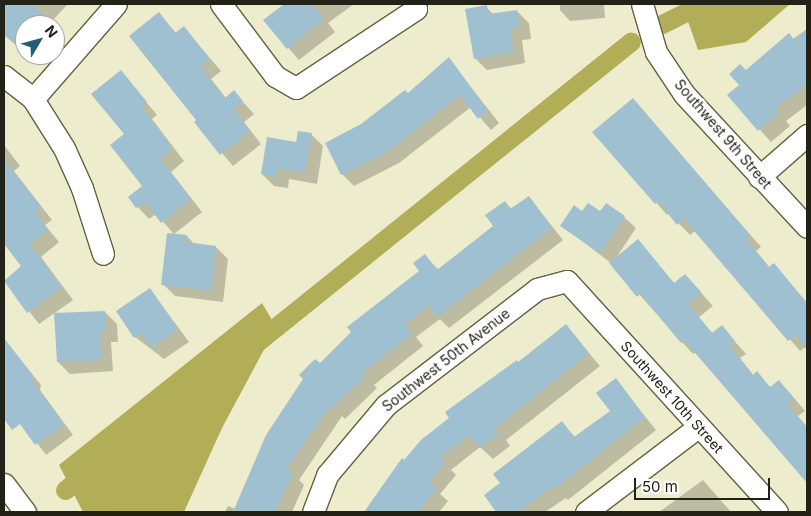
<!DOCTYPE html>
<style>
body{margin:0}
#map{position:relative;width:811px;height:516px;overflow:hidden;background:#edeccc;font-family:Inter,sans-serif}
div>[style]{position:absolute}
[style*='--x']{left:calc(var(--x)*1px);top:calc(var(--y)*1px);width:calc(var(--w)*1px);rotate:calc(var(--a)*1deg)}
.water>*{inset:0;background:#b2ad57}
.shadow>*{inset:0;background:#0003}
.canal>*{height:19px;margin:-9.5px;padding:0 9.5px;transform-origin:9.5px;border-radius:9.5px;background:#b2ad57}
.building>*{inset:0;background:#9fc0d1}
.roads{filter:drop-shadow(1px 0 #626145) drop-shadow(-1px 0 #626145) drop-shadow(0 1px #626145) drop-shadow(0 -1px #626145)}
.street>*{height:21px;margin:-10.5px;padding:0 10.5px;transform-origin:10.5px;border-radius:10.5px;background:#fff}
span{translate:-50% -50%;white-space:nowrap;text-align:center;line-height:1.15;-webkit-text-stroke:4.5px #fff;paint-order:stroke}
.street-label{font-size:14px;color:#232216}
.frame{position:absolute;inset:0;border:5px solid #232216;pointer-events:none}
.north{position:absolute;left:15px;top:15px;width:50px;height:50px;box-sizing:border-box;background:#fff;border:1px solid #a7a7a2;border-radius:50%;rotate:53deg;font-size:14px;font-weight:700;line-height:20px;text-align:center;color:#232216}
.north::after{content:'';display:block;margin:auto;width:18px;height:22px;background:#235d76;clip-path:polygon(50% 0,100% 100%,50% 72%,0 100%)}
.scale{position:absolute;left:634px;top:478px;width:136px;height:22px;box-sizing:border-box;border:2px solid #232216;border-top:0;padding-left:6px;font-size:15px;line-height:18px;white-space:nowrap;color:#232216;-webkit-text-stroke:4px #fff;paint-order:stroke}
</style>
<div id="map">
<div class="water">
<i style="clip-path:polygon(682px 4px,790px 4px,746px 42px,698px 50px)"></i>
<i style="clip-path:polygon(262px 303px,276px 327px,222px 428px,184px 512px,83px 512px,59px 465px)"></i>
</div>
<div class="shadow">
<i style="clip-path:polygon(7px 4px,68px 4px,51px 22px,54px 25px,25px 25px,25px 53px,4px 35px,4px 8px)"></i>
<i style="clip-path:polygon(286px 4px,354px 4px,328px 23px,335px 32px,299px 60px,265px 21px)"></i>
<i style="clip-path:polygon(560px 4px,604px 4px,605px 18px,570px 21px,560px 10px)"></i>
<i style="clip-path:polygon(486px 7px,494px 15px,517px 11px,529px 23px,531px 39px,522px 40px,525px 63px,487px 70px,475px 58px)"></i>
<i style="clip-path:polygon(159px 14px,177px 34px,184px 28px,221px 71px,211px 79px,226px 98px,234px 92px,254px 114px,244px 122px,261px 144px,233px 166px,196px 122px,198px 120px)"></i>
<i style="clip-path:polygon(55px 26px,60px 31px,55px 37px)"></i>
<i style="clip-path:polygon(807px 29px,807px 105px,786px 121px,790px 126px,771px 142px,729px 95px,740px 85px,746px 72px)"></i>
<i style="clip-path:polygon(28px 55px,40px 55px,35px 61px)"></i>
<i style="clip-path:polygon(449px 59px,499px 123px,491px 130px,471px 107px,399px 163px,354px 186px,342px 174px,362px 125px,408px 94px)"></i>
<i style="clip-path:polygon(121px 72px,157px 115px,152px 119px,184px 161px,171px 172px,202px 212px,174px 234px,156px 214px,149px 219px,129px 198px,144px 186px,125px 135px)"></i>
<i style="clip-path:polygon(633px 100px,761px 247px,756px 251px,770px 268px,774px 265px,807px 303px,807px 346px,800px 351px,695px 231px,690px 235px,669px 213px,667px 215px,594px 132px)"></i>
<i style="clip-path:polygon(311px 134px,323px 146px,317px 184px,289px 179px,288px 188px,274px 186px,262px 174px)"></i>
<i style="clip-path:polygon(4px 145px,20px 166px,14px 171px,52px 220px,45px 225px,59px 242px,41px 257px,73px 300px,39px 324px,5px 280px,23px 266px,4px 242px)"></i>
<i style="clip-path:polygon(529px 197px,563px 240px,449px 328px,440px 319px,416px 337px,423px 346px,374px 385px,377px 388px,345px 419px,342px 416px,299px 480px,304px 485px,292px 512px,225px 512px,228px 506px,236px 509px,320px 365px,421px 271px,425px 256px,439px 270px,494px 227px,505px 202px,512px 209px)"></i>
<i style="clip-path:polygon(582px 212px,624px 217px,636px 228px,616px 258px,638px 241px,675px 284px,685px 275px,713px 306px,699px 317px,713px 334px,722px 327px,746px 354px,740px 358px,754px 376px,757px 373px,771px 388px,778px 381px,790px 393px,805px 411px,798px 416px,807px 427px,807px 481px,696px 352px,693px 354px,682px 342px,611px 263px,562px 226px)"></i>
<i style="clip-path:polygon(187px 236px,195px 245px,216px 247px,228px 259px,223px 302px,175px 296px,163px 284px)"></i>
<i style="clip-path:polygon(150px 289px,189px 342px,164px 359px,135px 337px,118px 311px)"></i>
<i style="clip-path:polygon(105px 312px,117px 324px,118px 342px,111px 342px,113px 371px,70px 374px,58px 362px)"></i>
<i style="clip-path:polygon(566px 326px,600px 366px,506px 440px,510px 446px,493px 459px,480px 447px,451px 470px,456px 475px,440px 494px,448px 501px,439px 512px,366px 512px,402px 460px,405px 462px)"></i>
<i style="clip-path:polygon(4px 339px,41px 385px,40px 390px,73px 435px,46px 455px,4px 399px)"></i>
<i style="clip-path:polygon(616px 380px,656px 430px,568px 500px,566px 498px,545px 512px,497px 512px,485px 496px,501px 484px,562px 423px,576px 438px,612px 411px)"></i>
<i style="clip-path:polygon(703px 480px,731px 512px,659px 512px)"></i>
</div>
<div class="canal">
<i style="--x:662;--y:24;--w:45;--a:-26.6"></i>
<i style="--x:256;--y:343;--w:481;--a:-38.8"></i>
<i style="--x:65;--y:490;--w:31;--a:-40"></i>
</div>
<div class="building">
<i style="clip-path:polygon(4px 4px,31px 4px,57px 25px,25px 25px,25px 52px,4px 34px)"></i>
<i style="clip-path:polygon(284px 4px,312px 4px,324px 19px,287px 49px,263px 20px)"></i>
<i style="clip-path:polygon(487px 5px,488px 14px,517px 10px,520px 27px,510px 29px,514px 52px,474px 59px,465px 9px)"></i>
<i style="clip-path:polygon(159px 12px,175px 33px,184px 26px,202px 49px,210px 59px,200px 66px,225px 98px,234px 90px,243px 101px,233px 109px,250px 131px,220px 155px,194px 122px,196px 120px,129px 36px)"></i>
<i style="clip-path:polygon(807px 30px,807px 85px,775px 108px,779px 113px,758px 131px,727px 95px,739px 85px,729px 74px,740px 64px,746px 70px,789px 33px,794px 40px)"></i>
<i style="clip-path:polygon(449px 57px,488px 111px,478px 119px,460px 95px,387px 152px,341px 175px,325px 143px,361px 124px,405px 90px,408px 93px)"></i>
<i style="clip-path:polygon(121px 70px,147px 102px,141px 106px,173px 149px,160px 159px,191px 199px,161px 223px,145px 202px,136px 208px,128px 197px,142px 186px,110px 145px,124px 134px,91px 94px)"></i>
<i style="clip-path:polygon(633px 98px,750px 235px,746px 239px,769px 267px,774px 263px,807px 303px,807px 350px,795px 335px,788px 341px,684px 219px,677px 225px,658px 201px,655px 204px,592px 132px)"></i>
<i style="clip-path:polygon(298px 131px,312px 133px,305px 173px,278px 168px,276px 177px,261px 174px,267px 137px,296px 142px)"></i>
<i style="clip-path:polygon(4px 160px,41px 207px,35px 213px,48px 230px,30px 244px,62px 287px,27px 313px,4px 281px,21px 266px,4px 244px)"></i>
<i style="clip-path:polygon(529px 196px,552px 228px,437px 317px,429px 306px,405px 324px,412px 334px,363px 372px,366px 375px,332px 408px,330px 406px,286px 469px,293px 473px,275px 512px,233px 512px,266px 435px,303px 379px,299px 375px,315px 359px,320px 363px,351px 332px,347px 327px,419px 271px,413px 263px,425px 254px,437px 270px,493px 226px,485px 215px,505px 201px,510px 209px)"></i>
<i style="clip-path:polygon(588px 203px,600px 211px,606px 203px,625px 216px,600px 253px,560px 226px,574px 205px,582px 211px)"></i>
<i style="clip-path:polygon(167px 233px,187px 235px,186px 242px,216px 246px,211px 291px,161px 285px)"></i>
<i style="clip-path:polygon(638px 239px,674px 283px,685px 274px,702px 293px,688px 304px,712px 333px,722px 325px,735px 341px,729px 346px,753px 375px,757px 371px,770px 387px,779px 380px,794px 399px,787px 404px,807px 428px,807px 483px,684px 340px,681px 343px,640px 294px,637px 297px,609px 263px)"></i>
<i style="clip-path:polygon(150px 288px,178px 329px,151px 348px,142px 333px,134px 338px,116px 311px)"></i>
<i style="clip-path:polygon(105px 311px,106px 331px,100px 331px,101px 360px,57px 362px,54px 313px)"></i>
<i style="clip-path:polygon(566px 324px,589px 353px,495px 428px,499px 433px,480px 448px,469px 435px,440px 458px,445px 462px,429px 482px,437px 489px,418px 512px,364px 512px,402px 458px,404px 460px,421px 440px,449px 418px,445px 412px,517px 360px,518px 362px)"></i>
<i style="clip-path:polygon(4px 338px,34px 377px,31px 379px,64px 425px,35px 445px,20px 424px,12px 430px,4px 419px)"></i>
<i style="clip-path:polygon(616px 378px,645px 417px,555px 489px,553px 486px,518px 512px,496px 512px,484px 495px,500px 483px,493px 474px,562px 421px,574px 437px,610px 411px,596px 393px)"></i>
</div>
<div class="roads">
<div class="street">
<i style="--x:221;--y:4;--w:90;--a:53.1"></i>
<i style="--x:275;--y:76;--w:24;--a:30"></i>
<i style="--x:296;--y:88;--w:144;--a:-33.4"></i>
<i style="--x:642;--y:4;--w:50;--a:73.7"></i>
<i style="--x:656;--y:52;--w:50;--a:56.3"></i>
<i style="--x:684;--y:94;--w:181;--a:47.2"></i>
<i style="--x:4;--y:76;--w:37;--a:38"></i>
<i style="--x:33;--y:99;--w:58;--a:57.7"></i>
<i style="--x:64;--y:148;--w:44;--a:65.8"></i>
<i style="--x:82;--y:188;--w:69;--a:72.3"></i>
<i style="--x:33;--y:99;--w:126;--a:-48.9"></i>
<i style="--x:759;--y:177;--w:64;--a:-41.2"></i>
<i style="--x:4;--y:484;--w:35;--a:53"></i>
<i style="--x:313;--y:512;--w:40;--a:-69"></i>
<i style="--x:327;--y:475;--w:92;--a:-49.9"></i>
<i style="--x:386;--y:405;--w:190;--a:-37.5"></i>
<i style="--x:537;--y:289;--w:31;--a:-15"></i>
<i style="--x:567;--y:281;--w:312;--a:47.7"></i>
<i style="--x:586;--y:512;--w:141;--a:-37.2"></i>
</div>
</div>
<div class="street-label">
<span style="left:723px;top:134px;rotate:49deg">Southwest 9th Street</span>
<span style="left:446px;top:360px;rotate:-38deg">Southwest 50th Avenue</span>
<span style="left:672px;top:397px;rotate:48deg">Southwest 10th Street</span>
</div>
<div class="frame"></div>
<div class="north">N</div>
<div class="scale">50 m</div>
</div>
